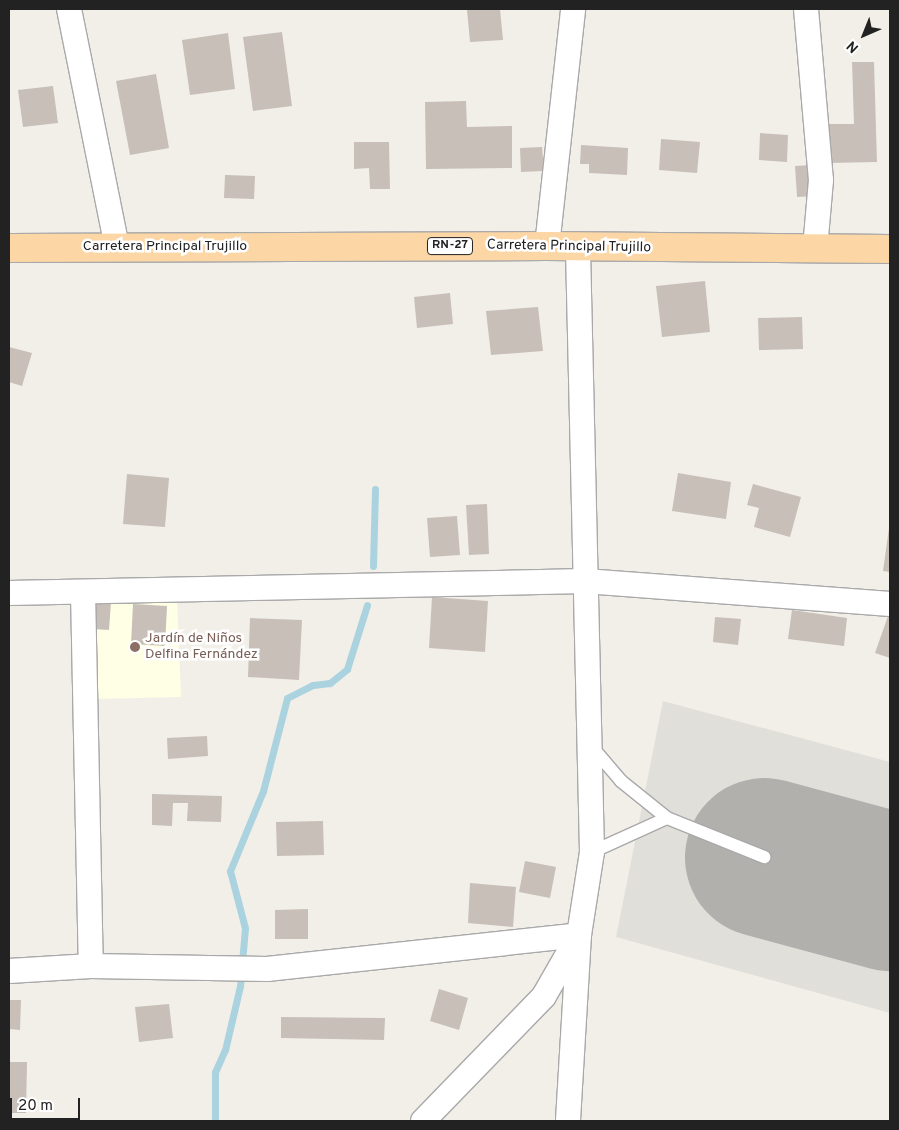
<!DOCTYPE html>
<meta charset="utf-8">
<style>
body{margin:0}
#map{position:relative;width:899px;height:1130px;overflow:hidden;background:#f2efe9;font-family:Overpass,sans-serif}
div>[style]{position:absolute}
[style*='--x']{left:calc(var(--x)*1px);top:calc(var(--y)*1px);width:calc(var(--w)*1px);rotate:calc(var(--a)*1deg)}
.education>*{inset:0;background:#ffffe5}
.airport>*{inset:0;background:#e1dfda}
.stream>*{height:7px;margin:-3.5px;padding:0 3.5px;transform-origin:3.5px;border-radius:3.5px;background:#aad3df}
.runway>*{height:159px;margin:-79.5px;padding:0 79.5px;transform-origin:79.5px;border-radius:79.5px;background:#b1b0ac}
.building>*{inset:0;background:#c7bfb8}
.roads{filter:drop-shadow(1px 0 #a9a9a9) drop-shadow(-1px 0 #a9a9a9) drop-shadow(0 1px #a9a9a9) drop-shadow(0 -1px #a9a9a9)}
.lane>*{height:12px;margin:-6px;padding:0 6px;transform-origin:6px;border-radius:6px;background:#fff}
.street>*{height:24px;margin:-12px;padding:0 12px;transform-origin:12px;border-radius:12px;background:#fff}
.primary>*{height:28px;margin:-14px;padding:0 14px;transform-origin:14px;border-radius:14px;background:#fcd6a4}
.dots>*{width:14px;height:14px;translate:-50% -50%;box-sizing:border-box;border:2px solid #fff;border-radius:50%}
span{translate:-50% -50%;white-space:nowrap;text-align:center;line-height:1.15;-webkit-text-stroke:5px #fff;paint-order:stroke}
.shield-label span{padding:1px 4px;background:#fff;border:1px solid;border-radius:4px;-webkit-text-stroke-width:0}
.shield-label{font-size:12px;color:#222;font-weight:700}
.street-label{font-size:14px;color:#222}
.education-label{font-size:14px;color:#785e54}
.left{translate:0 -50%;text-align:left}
.frame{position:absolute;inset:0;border:10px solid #222;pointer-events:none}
.north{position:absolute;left:839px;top:10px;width:50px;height:50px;-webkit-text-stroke:4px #fff;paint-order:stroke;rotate:224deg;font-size:14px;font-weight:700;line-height:20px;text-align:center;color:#222}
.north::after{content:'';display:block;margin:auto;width:18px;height:22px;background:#222;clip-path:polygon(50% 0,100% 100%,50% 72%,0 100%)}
.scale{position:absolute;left:10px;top:1098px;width:70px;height:22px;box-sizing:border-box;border:2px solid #222;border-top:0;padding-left:6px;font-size:15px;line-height:18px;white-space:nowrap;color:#222;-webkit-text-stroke:4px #fff;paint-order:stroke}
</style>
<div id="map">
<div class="education">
<i style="clip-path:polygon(177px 596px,181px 697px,93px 699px,88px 598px)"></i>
</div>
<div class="airport">
<i style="clip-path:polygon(663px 701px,890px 762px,890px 1013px,616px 937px)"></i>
</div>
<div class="stream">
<i style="--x:373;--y:566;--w:77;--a:-88.5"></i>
<i style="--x:215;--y:1121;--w:49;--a:-90"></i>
<i style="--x:215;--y:1072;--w:24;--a:-66"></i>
<i style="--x:225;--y:1050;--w:66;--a:-76.8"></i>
<i style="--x:240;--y:986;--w:58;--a:-85.1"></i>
<i style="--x:245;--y:928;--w:59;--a:-104.7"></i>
<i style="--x:230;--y:871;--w:87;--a:-67.6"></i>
<i style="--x:263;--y:791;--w:96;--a:-75.5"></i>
<i style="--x:287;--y:698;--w:29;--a:-27"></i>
<i style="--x:313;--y:685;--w:17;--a:-7"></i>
<i style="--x:330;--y:683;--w:22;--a:-39"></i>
<i style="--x:347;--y:669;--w:67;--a:-72.6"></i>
</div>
<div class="runway">
<i style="--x:764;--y:857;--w:131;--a:15.1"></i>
</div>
<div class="building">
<i style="clip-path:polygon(500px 9px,503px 40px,470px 42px,467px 10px)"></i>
<i style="clip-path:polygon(282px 32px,292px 106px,253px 111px,243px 37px)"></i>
<i style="clip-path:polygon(228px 33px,235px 89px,190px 95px,182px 40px)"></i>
<i style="clip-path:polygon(852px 62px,874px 62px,877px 162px,828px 163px,827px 124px,854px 124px)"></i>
<i style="clip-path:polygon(156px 74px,169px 148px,130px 155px,116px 81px)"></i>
<i style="clip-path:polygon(53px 86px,58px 123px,23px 127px,18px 90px)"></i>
<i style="clip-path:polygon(466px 101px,467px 127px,512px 126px,512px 168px,426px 169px,425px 102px)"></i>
<i style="clip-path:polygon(760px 133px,788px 135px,787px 162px,759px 160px)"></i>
<i style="clip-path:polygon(661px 139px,700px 142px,697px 173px,659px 170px)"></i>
<i style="clip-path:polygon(354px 142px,389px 142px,390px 189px,370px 189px,369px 168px,354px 169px)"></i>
<i style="clip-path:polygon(581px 145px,628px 148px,627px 175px,589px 173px,589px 164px,580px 164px)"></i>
<i style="clip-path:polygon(542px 147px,544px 171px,521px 172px,520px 148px)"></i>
<i style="clip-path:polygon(813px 165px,815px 196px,797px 197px,795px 166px)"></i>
<i style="clip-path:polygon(225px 175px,255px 176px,254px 199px,224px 198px)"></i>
<i style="clip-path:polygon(705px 281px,710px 332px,662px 337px,656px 286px)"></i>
<i style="clip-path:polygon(450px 293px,453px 324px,417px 328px,414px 297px)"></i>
<i style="clip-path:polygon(538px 307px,543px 351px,491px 355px,486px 311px)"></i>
<i style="clip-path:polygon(802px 317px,803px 349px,759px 350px,758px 318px)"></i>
<i style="clip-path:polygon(9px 347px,32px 353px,22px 386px,9px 382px)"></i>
<i style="clip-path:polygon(678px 473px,731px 482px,726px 519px,672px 511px)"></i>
<i style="clip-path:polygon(127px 474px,169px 478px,165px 527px,123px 524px)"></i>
<i style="clip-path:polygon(753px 484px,801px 497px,790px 537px,754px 527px,759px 508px,747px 505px)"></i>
<i style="clip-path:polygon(487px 504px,489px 554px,469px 555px,466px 505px)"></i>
<i style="clip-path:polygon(457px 516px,460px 555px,430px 557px,427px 518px)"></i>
<i style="clip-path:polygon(889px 528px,890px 528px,890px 572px,883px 571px)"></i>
<i style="clip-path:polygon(432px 597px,488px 601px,485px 652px,429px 648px)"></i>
<i style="clip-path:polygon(93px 601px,111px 602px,109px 630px,92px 629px)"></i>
<i style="clip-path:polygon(133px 604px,167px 606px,165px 646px,131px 644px)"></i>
<i style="clip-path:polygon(792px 610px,847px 618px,844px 646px,788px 639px)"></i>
<i style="clip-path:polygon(888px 616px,890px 617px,890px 658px,875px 653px)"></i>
<i style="clip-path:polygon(715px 617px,741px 619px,738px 645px,713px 642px)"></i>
<i style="clip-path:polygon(250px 618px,302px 620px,299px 680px,248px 677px)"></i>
<i style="clip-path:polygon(207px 736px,208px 756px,168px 759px,167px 738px)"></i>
<i style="clip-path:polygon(152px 794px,222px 796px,221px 822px,187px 821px,188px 803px,173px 803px,172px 826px,152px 825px)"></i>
<i style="clip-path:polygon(323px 821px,324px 855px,277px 856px,276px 822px)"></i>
<i style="clip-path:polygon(525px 861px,556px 867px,550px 898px,519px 892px)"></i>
<i style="clip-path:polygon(470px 883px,516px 887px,513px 927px,468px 923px)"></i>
<i style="clip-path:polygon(308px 909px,308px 939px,275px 939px,275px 910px)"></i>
<i style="clip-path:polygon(439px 989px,468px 998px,459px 1030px,430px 1021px)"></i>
<i style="clip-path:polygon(9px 1000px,21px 1000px,20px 1030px,9px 1029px)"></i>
<i style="clip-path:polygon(169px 1004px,173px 1038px,139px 1042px,135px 1007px)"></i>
<i style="clip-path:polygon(281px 1017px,385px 1018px,384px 1040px,281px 1038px)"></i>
<i style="clip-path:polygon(9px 1062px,27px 1062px,26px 1113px,9px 1113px)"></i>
</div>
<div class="roads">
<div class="lane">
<i style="--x:592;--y:747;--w:45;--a:49.5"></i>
<i style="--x:621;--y:781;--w:59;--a:38.8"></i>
<i style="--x:667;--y:818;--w:105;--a:21.9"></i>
<i style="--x:592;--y:852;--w:82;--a:-24.4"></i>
</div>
<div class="street">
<i style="--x:69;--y:9;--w:243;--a:78.6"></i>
<i style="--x:806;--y:9;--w:172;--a:85"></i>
<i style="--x:821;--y:180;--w:69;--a:95"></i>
<i style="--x:547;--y:246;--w:238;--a:-83.7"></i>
<i style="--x:83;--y:592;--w:374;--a:88.8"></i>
<i style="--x:9;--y:593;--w:576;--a:-1.19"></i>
<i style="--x:585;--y:581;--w:306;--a:4.3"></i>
<i style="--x:9;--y:971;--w:82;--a:-3.5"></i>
<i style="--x:91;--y:966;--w:176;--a:1"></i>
<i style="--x:267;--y:969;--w:314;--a:-6.2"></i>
<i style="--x:579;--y:935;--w:186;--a:93.4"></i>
<i style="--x:423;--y:1121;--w:174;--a:-45.9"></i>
<i style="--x:544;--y:996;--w:70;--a:-60.2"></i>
<i style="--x:579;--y:935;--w:84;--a:-81.1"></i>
<i style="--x:592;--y:852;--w:604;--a:-91.33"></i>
</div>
<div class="primary">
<i style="--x:9;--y:248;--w:538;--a:-0.21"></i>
<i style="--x:547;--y:246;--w:343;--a:0.5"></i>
</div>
</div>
<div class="dots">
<i style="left:135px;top:647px;background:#8d6e63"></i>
</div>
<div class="shield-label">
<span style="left:450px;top:246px">RN-27</span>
</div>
<div class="street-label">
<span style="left:165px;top:247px">Carretera Principal Trujillo</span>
<span style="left:569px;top:247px;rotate:1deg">Carretera Principal Trujillo</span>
</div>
<div class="education-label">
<span class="left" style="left:145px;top:647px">Jardín de Niños<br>Delfina Fernández</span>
</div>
<div class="frame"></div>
<div class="north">N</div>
<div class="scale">20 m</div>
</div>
